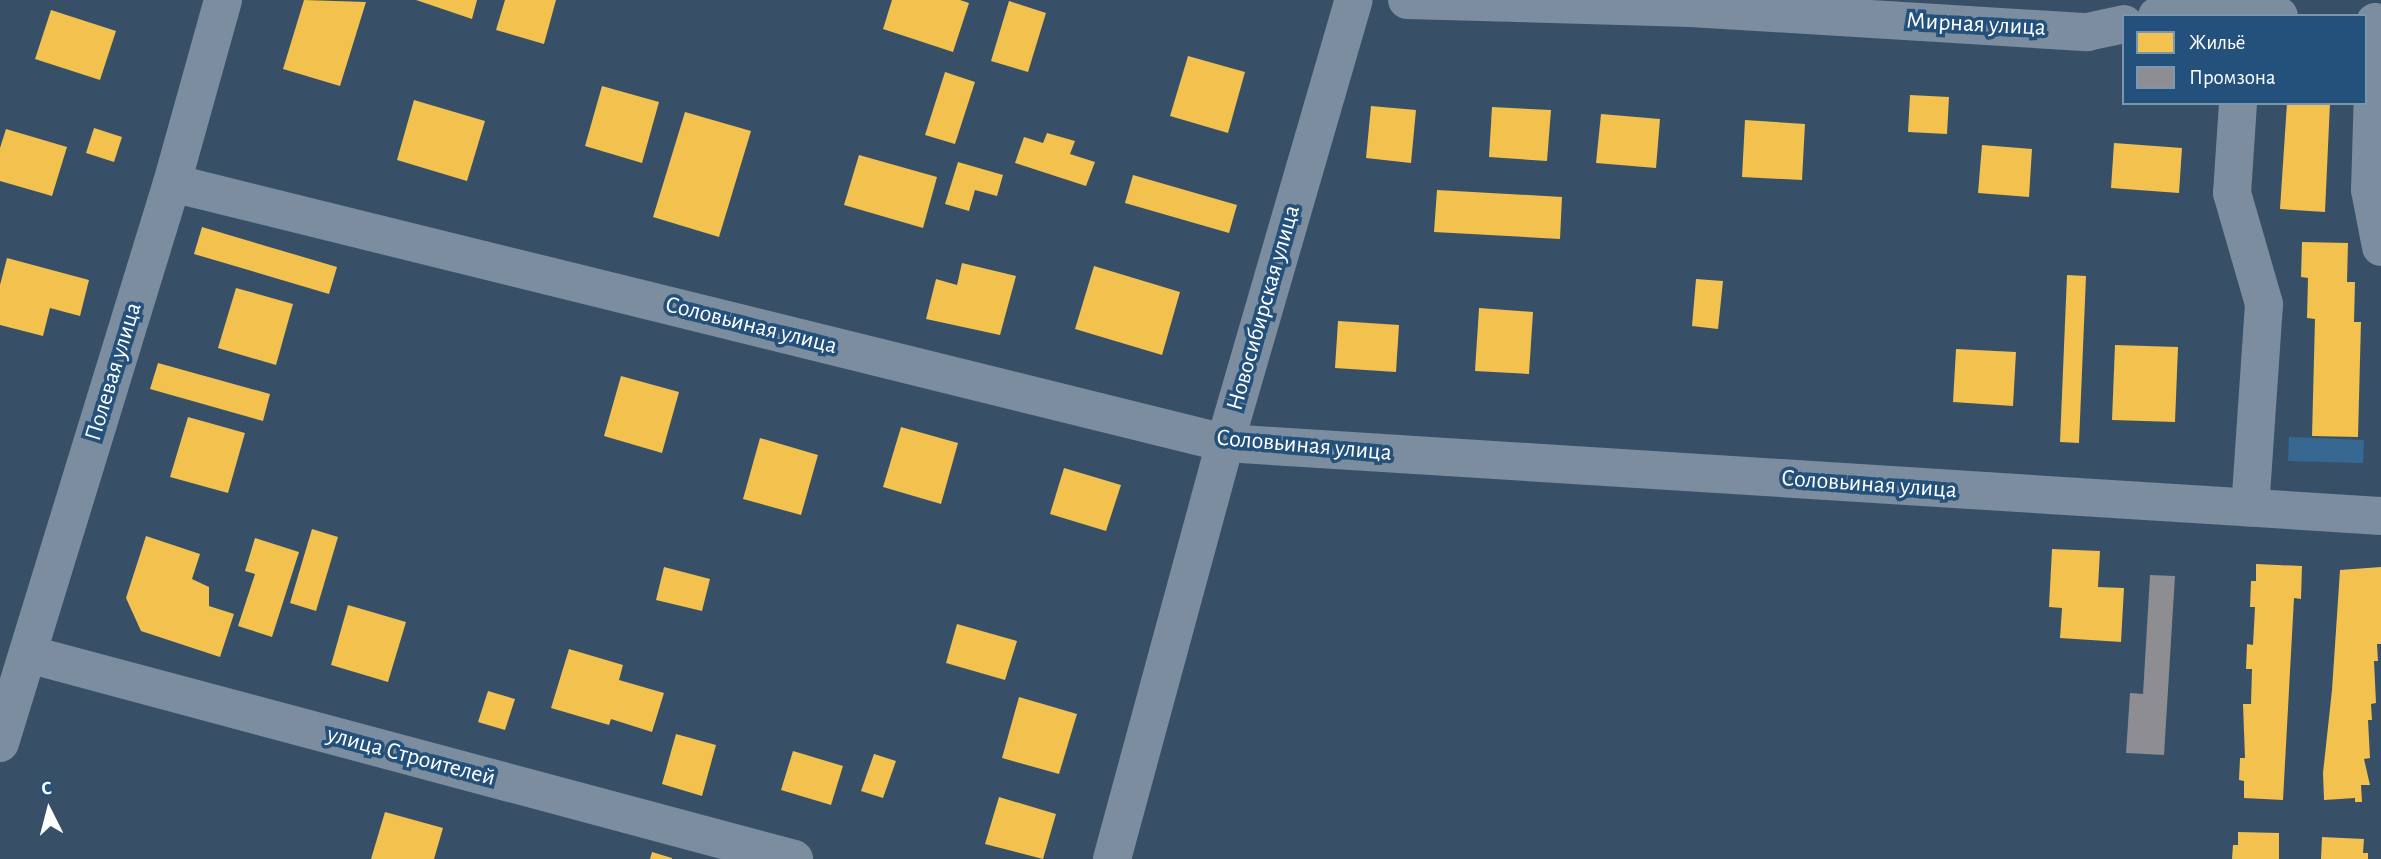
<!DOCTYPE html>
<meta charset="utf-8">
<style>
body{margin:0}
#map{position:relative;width:2381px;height:859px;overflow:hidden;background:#375067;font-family:"Alegreya Sans",sans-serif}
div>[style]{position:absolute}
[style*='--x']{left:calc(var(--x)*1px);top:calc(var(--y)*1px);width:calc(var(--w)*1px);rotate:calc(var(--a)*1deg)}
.green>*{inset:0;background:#376892}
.homes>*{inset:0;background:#f2c14e}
.industry>*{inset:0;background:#8d8d92}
.minor>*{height:38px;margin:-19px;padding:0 19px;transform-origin:19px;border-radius:19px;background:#7b8d9e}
span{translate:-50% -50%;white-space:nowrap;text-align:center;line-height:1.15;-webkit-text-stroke:7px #23517b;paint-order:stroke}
.street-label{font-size:24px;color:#fff}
.legend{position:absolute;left:2122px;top:14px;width:245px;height:91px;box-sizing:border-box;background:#23517b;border:2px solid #7b97b0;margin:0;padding:9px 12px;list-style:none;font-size:21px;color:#fff}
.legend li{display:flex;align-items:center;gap:14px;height:35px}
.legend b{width:35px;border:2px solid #7b97b0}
.north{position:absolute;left:14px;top:775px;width:70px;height:70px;-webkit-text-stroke:5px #23517b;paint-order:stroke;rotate:354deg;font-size:19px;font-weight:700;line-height:28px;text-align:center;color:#fff}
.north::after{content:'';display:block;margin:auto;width:24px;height:32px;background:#fff;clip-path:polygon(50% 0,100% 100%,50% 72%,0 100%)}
</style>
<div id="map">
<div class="green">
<i style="clip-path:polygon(2289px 437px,2364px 440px,2363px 463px,2288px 461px)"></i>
</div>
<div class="homes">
<i style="clip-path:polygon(304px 0,366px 2px,340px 86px,283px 69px)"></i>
<i style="clip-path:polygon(416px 0,477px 0,472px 19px)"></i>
<i style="clip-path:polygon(505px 0,556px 0,544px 44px,496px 30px)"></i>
<i style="clip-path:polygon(892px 0,960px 0,969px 3px,953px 52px,883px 29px)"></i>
<i style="clip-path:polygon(1009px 1px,1046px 13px,1028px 72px,991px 61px)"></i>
<i style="clip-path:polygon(51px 10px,116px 31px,100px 80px,35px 59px)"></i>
<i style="clip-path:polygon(1188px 56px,1245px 72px,1228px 133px,1170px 116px)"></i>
<i style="clip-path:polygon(945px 72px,975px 82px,955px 144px,925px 135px)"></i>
<i style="clip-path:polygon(602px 86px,659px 102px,642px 163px,585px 146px)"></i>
<i style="clip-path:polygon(1910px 95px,1949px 97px,1947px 134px,1908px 132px)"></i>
<i style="clip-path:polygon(414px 100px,485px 121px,467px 181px,397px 160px)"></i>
<i style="clip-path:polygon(2287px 103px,2330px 103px,2325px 212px,2280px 209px)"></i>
<i style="clip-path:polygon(1371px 106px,1416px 110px,1411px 163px,1366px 158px)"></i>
<i style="clip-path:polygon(1492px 107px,1551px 110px,1547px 161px,1489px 157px)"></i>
<i style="clip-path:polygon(685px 112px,751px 131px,719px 237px,653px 217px)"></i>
<i style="clip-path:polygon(1601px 114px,1660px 119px,1656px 168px,1596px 163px)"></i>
<i style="clip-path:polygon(1745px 120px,1805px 124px,1802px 180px,1742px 177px)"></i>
<i style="clip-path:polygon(94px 128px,122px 137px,114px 162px,86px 153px)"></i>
<i style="clip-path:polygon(6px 129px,67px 147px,52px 196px,0 181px,0 148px)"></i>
<i style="clip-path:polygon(1047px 133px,1075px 141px,1070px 154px,1095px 162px,1086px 186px,1015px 163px,1024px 137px,1043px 143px)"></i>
<i style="clip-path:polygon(2114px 143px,2182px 148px,2179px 193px,2111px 188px)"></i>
<i style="clip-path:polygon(1982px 145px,2032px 149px,2029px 197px,1978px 193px)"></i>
<i style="clip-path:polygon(859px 155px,937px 177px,923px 228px,844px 205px)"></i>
<i style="clip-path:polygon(958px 162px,1003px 175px,997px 196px,975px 190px,969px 211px,945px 204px)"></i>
<i style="clip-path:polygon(1133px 175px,1237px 205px,1229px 233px,1125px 203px)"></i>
<i style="clip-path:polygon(1437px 190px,1562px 197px,1560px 239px,1434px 232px)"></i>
<i style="clip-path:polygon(202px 227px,337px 267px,329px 294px,194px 254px)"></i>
<i style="clip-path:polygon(2302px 242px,2348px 243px,2347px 282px,2355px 282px,2354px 322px,2361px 322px,2358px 437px,2312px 436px,2315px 319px,2307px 318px,2308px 278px,2301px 277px)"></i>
<i style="clip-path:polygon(7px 258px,89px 280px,80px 316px,50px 308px,43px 336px,0 325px,0 285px)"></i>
<i style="clip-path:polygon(962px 263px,1016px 276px,1000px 335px,926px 319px,936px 279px,957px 285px)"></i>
<i style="clip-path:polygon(1094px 266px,1180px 292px,1162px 355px,1075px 329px)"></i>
<i style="clip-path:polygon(2067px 275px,2086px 276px,2079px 443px,2060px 442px)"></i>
<i style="clip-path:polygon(1696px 279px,1723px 281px,1718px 329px,1692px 326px)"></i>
<i style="clip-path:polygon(236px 288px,293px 304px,276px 365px,218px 348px)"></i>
<i style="clip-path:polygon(1479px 308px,1533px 312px,1529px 374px,1475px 371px)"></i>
<i style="clip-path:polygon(1338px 321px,1399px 325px,1396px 372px,1335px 368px)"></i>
<i style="clip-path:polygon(2115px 345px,2178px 347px,2175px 422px,2112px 420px)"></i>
<i style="clip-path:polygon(1956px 349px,2016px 352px,2013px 406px,1953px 402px)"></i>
<i style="clip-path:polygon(158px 363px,270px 394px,263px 421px,150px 389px)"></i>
<i style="clip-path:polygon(621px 376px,679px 392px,662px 453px,604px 436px)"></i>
<i style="clip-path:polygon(188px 417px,245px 433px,228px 493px,170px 477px)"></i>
<i style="clip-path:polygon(901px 427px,958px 443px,941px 504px,883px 487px)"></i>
<i style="clip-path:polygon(760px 438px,818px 455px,801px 515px,743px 499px)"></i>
<i style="clip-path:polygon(1064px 468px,1121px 485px,1106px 531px,1050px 514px)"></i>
<i style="clip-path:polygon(312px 529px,338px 537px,316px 611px,290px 603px)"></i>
<i style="clip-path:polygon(146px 536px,200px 554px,192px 579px,209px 587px,209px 606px,234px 614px,220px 657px,141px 631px,126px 598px)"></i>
<i style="clip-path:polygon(255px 538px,299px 552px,272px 637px,238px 626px,255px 574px,245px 571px)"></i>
<i style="clip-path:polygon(2052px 549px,2100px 551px,2098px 587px,2124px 588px,2121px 642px,2060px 638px,2062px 608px,2049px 607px)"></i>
<i style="clip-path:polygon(2256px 564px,2302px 566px,2301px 599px,2294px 598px,2283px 800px,2244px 798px,2244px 781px,2239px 780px,2240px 758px,2245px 758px,2243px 704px,2251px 704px,2252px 669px,2246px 669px,2247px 644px,2253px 645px,2255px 607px,2250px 607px,2251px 581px,2256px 581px)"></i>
<i style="clip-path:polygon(664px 567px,710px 579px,702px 611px,656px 600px)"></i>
<i style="clip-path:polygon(2381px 567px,2381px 644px,2377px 644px,2378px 661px,2374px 661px,2376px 703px,2371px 704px,2372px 720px,2368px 720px,2370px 758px,2364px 759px,2370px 785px,2361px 785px,2362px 802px,2355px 802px,2355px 798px,2324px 800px,2323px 773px,2332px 690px,2340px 570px)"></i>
<i style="clip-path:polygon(348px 605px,406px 622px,388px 682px,331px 665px)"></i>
<i style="clip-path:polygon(957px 624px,1017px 641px,1005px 680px,946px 663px)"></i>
<i style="clip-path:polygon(569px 649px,623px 665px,619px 680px,664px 693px,652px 732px,611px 719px,609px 725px,551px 708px)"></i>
<i style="clip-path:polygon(488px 691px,515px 699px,505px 730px,478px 722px)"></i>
<i style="clip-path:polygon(1019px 697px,1077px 714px,1059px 774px,1002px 758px)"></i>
<i style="clip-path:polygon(676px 734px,716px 745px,702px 796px,662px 784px)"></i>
<i style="clip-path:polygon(793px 751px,843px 766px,831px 805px,781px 790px)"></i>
<i style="clip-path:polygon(874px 754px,896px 761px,883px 798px,861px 791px)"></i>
<i style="clip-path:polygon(999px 797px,1056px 814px,1043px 859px,985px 844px)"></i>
<i style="clip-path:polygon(385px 812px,443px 828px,434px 859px,371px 859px)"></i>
<i style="clip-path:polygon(2238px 832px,2279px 833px,2279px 859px,2232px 859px,2233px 845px,2238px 845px)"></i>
<i style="clip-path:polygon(2322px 837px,2364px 839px,2363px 853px,2368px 853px,2368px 859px,2321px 859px)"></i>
<i style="clip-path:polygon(652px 852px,672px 858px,672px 859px,650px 859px)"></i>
</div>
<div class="industry">
<i style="clip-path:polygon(2150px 575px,2175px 576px,2164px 755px,2126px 753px,2130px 693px,2143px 694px)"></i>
</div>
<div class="minor">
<i style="--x:1407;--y:0;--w:284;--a:1.6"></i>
<i style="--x:1691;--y:8;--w:397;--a:3.5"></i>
<i style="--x:2087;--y:32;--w:38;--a:-12"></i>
<i style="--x:2157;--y:16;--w:41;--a:-7"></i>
<i style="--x:2198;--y:11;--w:81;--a:3.5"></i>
<i style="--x:2375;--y:22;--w:168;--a:91.7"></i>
<i style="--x:2370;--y:190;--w:58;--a:79.1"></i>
<i style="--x:2238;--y:103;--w:90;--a:93.8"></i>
<i style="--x:2232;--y:193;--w:116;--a:73.9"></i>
<i style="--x:2264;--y:304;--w:204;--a:93.9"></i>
<i style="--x:172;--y:183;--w:1085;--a:13.87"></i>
<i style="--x:1225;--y:443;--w:1158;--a:3.61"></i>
<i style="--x:28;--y:654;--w:793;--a:14.98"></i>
<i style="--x:0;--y:743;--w:586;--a:-72.93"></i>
<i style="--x:172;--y:183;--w:190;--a:-74.4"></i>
<i style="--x:1112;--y:859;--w:431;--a:-74.8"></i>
<i style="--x:1225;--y:443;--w:461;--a:-73.8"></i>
</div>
<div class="street-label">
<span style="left:1976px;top:25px;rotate:3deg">Мирная улица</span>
<span style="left:1264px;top:308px;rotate:-74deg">Новосибирская улица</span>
<span style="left:751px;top:326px;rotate:14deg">Соловьиная улица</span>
<span style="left:114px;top:372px;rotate:-73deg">Полевая улица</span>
<span style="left:1304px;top:446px;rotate:5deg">Соловьиная улица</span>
<span style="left:1869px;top:485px;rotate:4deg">Соловьиная улица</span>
<span style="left:411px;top:757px;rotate:15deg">улица Строителей</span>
</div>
<ul class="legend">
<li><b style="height:19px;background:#f2c14e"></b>Жильё</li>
<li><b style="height:19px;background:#8d8d92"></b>Промзона</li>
</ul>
<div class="north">С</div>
</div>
